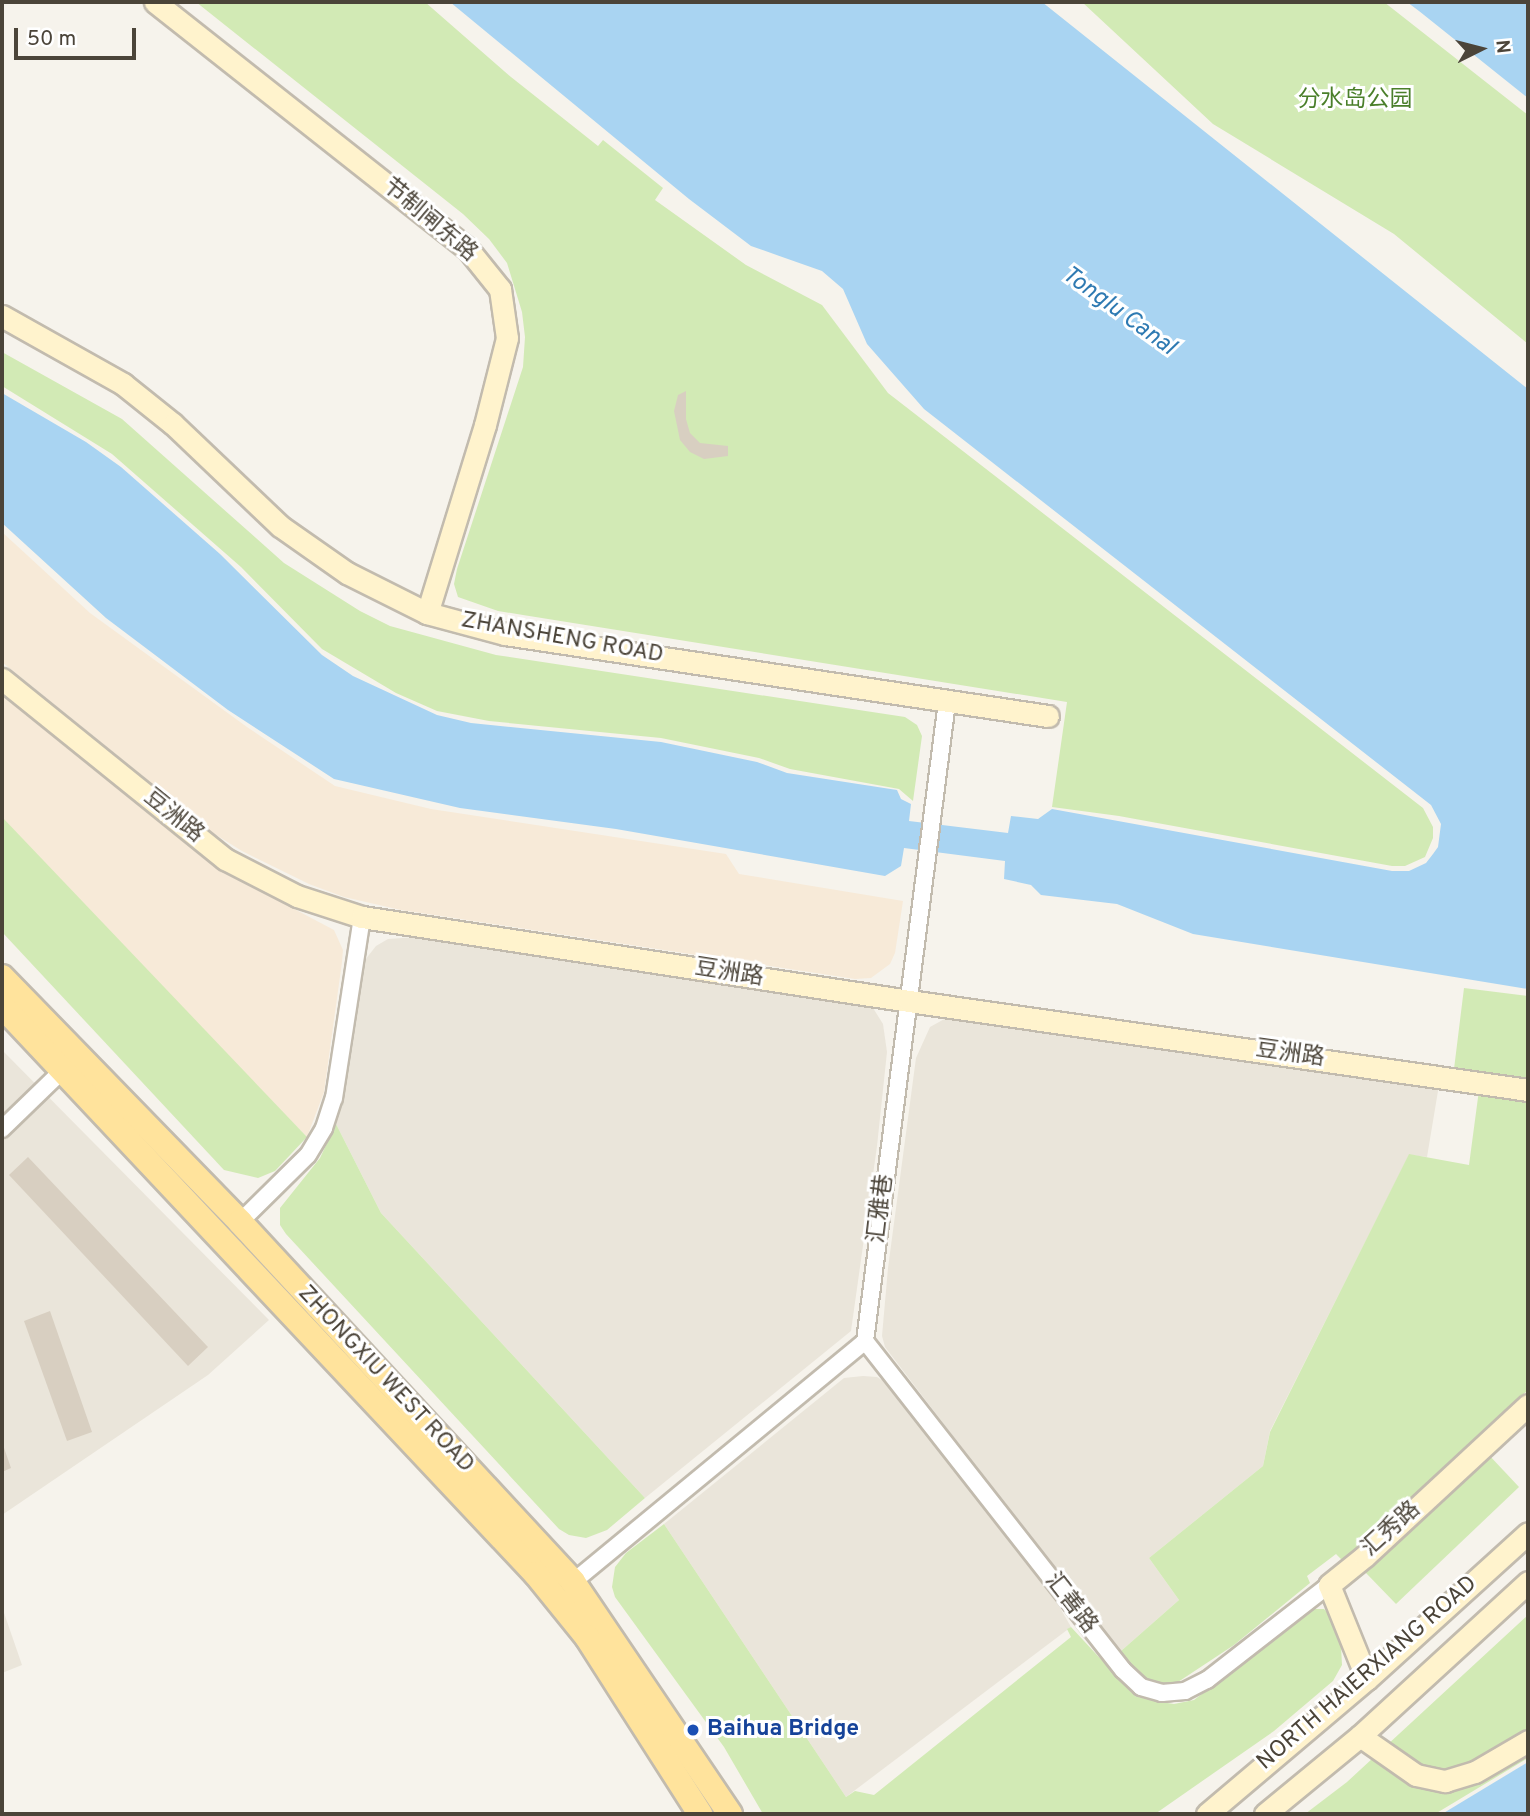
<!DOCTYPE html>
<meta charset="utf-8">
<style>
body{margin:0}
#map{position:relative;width:1530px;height:1816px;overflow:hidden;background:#f6f3ec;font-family:Overpass,"Noto Sans SC",sans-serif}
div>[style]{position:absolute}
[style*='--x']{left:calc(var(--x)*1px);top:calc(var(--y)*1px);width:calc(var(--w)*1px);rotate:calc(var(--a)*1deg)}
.residential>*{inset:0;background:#eae5da}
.commercial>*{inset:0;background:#f7ead8}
.green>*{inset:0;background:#d2eab5}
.water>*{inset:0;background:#a9d4f2}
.building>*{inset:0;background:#d8cfc1}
.roads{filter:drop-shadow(2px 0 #c2bbae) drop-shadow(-2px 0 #c2bbae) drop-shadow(0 2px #c2bbae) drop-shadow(0 -2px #c2bbae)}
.street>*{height:16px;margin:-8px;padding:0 8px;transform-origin:8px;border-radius:8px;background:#fff}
.secondary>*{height:21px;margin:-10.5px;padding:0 10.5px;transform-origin:10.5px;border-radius:10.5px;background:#fff3cd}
.primary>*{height:24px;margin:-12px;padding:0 12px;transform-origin:12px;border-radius:12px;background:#ffe39c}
.dots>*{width:19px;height:19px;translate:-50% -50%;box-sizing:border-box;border:4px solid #fff;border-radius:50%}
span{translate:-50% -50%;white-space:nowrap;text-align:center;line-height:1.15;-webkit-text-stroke:6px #fff;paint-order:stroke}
.park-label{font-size:23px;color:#4a7f2a}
.street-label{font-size:23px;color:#4b4439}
.transit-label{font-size:23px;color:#164399;font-weight:700}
.left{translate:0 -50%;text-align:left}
.water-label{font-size:24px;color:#2e7ab2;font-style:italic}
.frame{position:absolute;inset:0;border:4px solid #4b4439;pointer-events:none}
.north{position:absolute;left:1446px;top:14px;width:70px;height:70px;-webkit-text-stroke:5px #fff;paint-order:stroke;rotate:84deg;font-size:19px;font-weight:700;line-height:28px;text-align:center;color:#4b4439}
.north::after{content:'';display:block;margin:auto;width:24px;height:32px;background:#4b4439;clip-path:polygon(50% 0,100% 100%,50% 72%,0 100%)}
.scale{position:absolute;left:14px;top:28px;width:122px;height:32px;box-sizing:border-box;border:4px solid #4b4439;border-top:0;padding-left:9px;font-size:21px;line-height:24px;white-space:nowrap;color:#4b4439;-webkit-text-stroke:5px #fff;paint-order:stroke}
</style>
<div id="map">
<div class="residential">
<i style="clip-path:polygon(418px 937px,851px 1000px,873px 1008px,883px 1024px,887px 1052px,877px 1146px,851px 1331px,645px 1498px,381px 1213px,336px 1124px,365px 960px,376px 946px,388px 939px)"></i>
<i style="clip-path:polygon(948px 1017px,1439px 1085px,1427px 1157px,1409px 1155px,1270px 1431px,1263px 1466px,1149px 1558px,1179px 1600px,1121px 1651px,1088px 1613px,885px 1347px,882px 1336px,888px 1268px,916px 1058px,930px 1027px)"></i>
<i style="clip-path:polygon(2px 1050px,269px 1320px,208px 1375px,2px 1515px)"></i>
<i style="clip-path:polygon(863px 1376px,877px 1377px,887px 1383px,1059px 1606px,1071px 1627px,846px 1797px,664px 1524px,844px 1378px)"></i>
<i style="clip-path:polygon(2px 1607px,22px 1665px,2px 1673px)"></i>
</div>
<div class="commercial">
<i style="clip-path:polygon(2px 532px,90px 613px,247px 727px,335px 786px,431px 809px,726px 854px,739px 874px,903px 901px,895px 953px,890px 964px,871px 978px,855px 979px,401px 910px,344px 897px,309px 884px,242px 851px,213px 833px,2px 662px)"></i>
<i style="clip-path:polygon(2px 688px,199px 854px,241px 881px,334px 930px,343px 950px,342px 962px,324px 1092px,307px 1137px,2px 826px)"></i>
</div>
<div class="green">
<i style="clip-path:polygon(196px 2px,425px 2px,511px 77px,598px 146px,603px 140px,663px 188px,655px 200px,746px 265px,822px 305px,888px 393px,1423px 808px,1433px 827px,1433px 838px,1425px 857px,1405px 866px,1392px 866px,1119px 816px,1052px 807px,1067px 702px,523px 615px,498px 611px,458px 597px,454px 584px,457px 569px,523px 367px,525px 337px,522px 312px,507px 263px,489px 239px,463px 214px)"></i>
<i style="clip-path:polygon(1082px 2px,1384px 2px,1528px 115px,1528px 344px,1394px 234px,1213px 124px)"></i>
<i style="clip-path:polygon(2px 352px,122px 419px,284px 563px,360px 611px,390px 626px,496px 655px,905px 717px,917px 725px,922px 736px,913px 801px,899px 789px,790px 769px,759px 758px,661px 738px,489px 721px,437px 711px,396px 693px,322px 649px,241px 567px,112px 454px,2px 386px)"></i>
<i style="clip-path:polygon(2px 817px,307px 1137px,275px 1171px,258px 1178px,224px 1170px,2px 932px)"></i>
<i style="clip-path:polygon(1464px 988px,1528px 996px,1528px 1390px,1343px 1561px,1336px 1554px,1307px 1576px,1310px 1583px,1234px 1645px,1178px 1682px,1165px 1684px,1146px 1678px,1134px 1669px,1121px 1651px,1179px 1600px,1149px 1558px,1263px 1466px,1270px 1432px,1409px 1154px,1469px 1165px,1481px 1075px,1454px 1069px)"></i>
<i style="clip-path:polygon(336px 1124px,381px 1213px,645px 1498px,607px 1530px,586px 1538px,569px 1535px,559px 1529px,286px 1234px,280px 1225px,280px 1208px,320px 1158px)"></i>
<i style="clip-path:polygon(1488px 1454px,1519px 1487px,1396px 1604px,1365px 1572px)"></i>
<i style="clip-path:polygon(664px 1524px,846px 1797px,855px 1791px,874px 1795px,1071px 1637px,1067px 1629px,1071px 1627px,1135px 1696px,1154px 1701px,1174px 1704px,1194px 1700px,1313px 1609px,1324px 1609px,1331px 1616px,1341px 1646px,1342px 1665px,1333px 1681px,1274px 1731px,1155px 1814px,763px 1814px,724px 1747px,615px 1597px,612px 1587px,615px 1567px,626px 1553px)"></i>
<i style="clip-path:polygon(1528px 1615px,1528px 1758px,1435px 1814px,1305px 1814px,1347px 1782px)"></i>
</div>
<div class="water">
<i style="clip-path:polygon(450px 2px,1042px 2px,1528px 389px,1528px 989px,1193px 934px,1117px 904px,1041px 895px,1031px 885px,1004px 879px,1005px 861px,904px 848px,901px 866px,885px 876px,616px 829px,460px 808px,334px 779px,228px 710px,106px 618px,2px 523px,2px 393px,86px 442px,121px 467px,220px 554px,322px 655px,353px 676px,437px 715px,471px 723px,661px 742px,757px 762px,787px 773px,897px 790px,901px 799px,911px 804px,909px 821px,1008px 833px,1011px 816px,1038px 819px,1052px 809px,1392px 871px,1409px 871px,1426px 863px,1433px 854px,1438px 847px,1441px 824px,1431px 805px,924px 409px,867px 344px,843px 289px,822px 271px,751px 246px,689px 199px)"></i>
<i style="clip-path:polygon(1407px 2px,1528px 2px,1528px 98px,1419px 11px)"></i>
<i style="clip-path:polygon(1528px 1762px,1528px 1814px,1442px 1814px)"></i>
</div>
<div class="building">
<i style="clip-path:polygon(686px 391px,686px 419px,690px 433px,700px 443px,728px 446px,728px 456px,704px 459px,690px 452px,680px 440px,674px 411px,678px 395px)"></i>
<i style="clip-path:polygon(28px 1157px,208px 1347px,188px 1366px,9px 1175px)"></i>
<i style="clip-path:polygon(50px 1311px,92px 1432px,67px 1441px,24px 1321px)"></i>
<i style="clip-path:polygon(2px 1442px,11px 1468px,2px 1472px)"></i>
</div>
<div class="roads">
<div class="street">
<i style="--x:2;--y:1129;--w:93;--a:-44.1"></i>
<i style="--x:240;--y:1222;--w:95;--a:-44.6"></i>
<i style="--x:308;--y:1155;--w:31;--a:-59"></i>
<i style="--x:324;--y:1128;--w:32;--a:-72"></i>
<i style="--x:334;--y:1098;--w:183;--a:-81.2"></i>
<i style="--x:865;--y:1341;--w:418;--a:51.9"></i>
<i style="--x:1123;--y:1670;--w:25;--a:43"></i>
<i style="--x:1141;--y:1687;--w:22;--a:16"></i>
<i style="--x:1162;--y:1693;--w:23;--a:-5"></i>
<i style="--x:1185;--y:1691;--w:25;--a:-27"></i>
<i style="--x:1207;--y:1680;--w:155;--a:-37.9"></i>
<i style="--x:573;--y:1582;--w:379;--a:-39.5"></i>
<i style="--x:865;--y:1341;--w:644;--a:-82.69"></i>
</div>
<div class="secondary">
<i style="--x:155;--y:2;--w:397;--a:38.3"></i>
<i style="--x:467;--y:248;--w:53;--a:51.2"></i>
<i style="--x:500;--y:289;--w:49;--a:81.9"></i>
<i style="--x:507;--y:338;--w:90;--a:104.2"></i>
<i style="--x:485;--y:425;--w:197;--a:107.1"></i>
<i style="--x:2;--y:316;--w:139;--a:29.3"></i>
<i style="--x:123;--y:384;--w:64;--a:38.7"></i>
<i style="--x:173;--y:424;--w:148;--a:43.6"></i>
<i style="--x:280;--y:526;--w:82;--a:35"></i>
<i style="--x:347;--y:573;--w:89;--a:26.6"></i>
<i style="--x:427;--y:613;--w:81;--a:15.1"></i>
<i style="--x:505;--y:634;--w:549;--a:8.59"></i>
<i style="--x:2;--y:679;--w:287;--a:38.9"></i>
<i style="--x:225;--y:859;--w:81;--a:27.2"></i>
<i style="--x:297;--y:896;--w:68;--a:17.9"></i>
<i style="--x:362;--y:917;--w:553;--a:8.73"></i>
<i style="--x:909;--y:1001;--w:625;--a:8.18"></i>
<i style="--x:1367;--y:1679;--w:101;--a:-112"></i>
<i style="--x:1329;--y:1585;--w:46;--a:-38.9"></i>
<i style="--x:1365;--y:1556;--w:222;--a:-42.8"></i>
<i style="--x:1360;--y:1736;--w:68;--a:34.9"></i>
<i style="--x:1416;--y:1775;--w:30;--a:12"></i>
<i style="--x:1445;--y:1781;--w:31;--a:-17"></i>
<i style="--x:1475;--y:1772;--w:61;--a:-30.3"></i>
<i style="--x:1207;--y:1814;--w:209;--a:-40.2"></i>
<i style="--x:1367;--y:1679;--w:217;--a:-42.2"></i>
<i style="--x:1265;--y:1814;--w:123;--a:-39.4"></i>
<i style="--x:1360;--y:1736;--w:228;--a:-42.5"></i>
</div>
<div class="primary">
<i style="--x:2;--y:977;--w:342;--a:45.8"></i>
<i style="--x:240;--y:1222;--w:490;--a:47.2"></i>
<i style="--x:573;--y:1582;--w:280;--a:55.9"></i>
<i style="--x:2;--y:1006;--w:780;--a:46.77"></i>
<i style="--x:536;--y:1574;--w:81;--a:51"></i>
<i style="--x:587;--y:1637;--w:210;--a:57.4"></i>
</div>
</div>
<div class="dots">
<i style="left:693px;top:1730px;background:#1a4fb4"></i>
</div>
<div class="park-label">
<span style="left:1355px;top:101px">分水岛公园</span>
</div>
<div class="street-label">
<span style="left:429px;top:221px;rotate:40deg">节制闸东路</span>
<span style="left:562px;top:639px;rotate:10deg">ZHANSHENG ROAD</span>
<span style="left:173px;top:817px;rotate:39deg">豆洲路</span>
<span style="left:729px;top:974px;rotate:9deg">豆洲路</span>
<span style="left:1290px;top:1055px;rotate:8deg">豆洲路</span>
<span style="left:882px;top:1209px;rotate:-83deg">汇雅巷</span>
<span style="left:385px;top:1380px;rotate:47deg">ZHONGXIU WEST ROAD</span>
<span style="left:1392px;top:1530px;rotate:-42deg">汇秀路</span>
<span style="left:1070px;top:1604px;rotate:52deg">汇善路</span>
<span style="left:1368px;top:1674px;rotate:-41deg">NORTH HAIERXIANG ROAD</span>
</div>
<div class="transit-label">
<span class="left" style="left:707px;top:1730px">Baihua Bridge</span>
</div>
<div class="water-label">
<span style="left:1118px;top:312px;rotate:36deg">Tonglu Canal</span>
</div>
<div class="frame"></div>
<div class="north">N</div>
<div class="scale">50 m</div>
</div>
